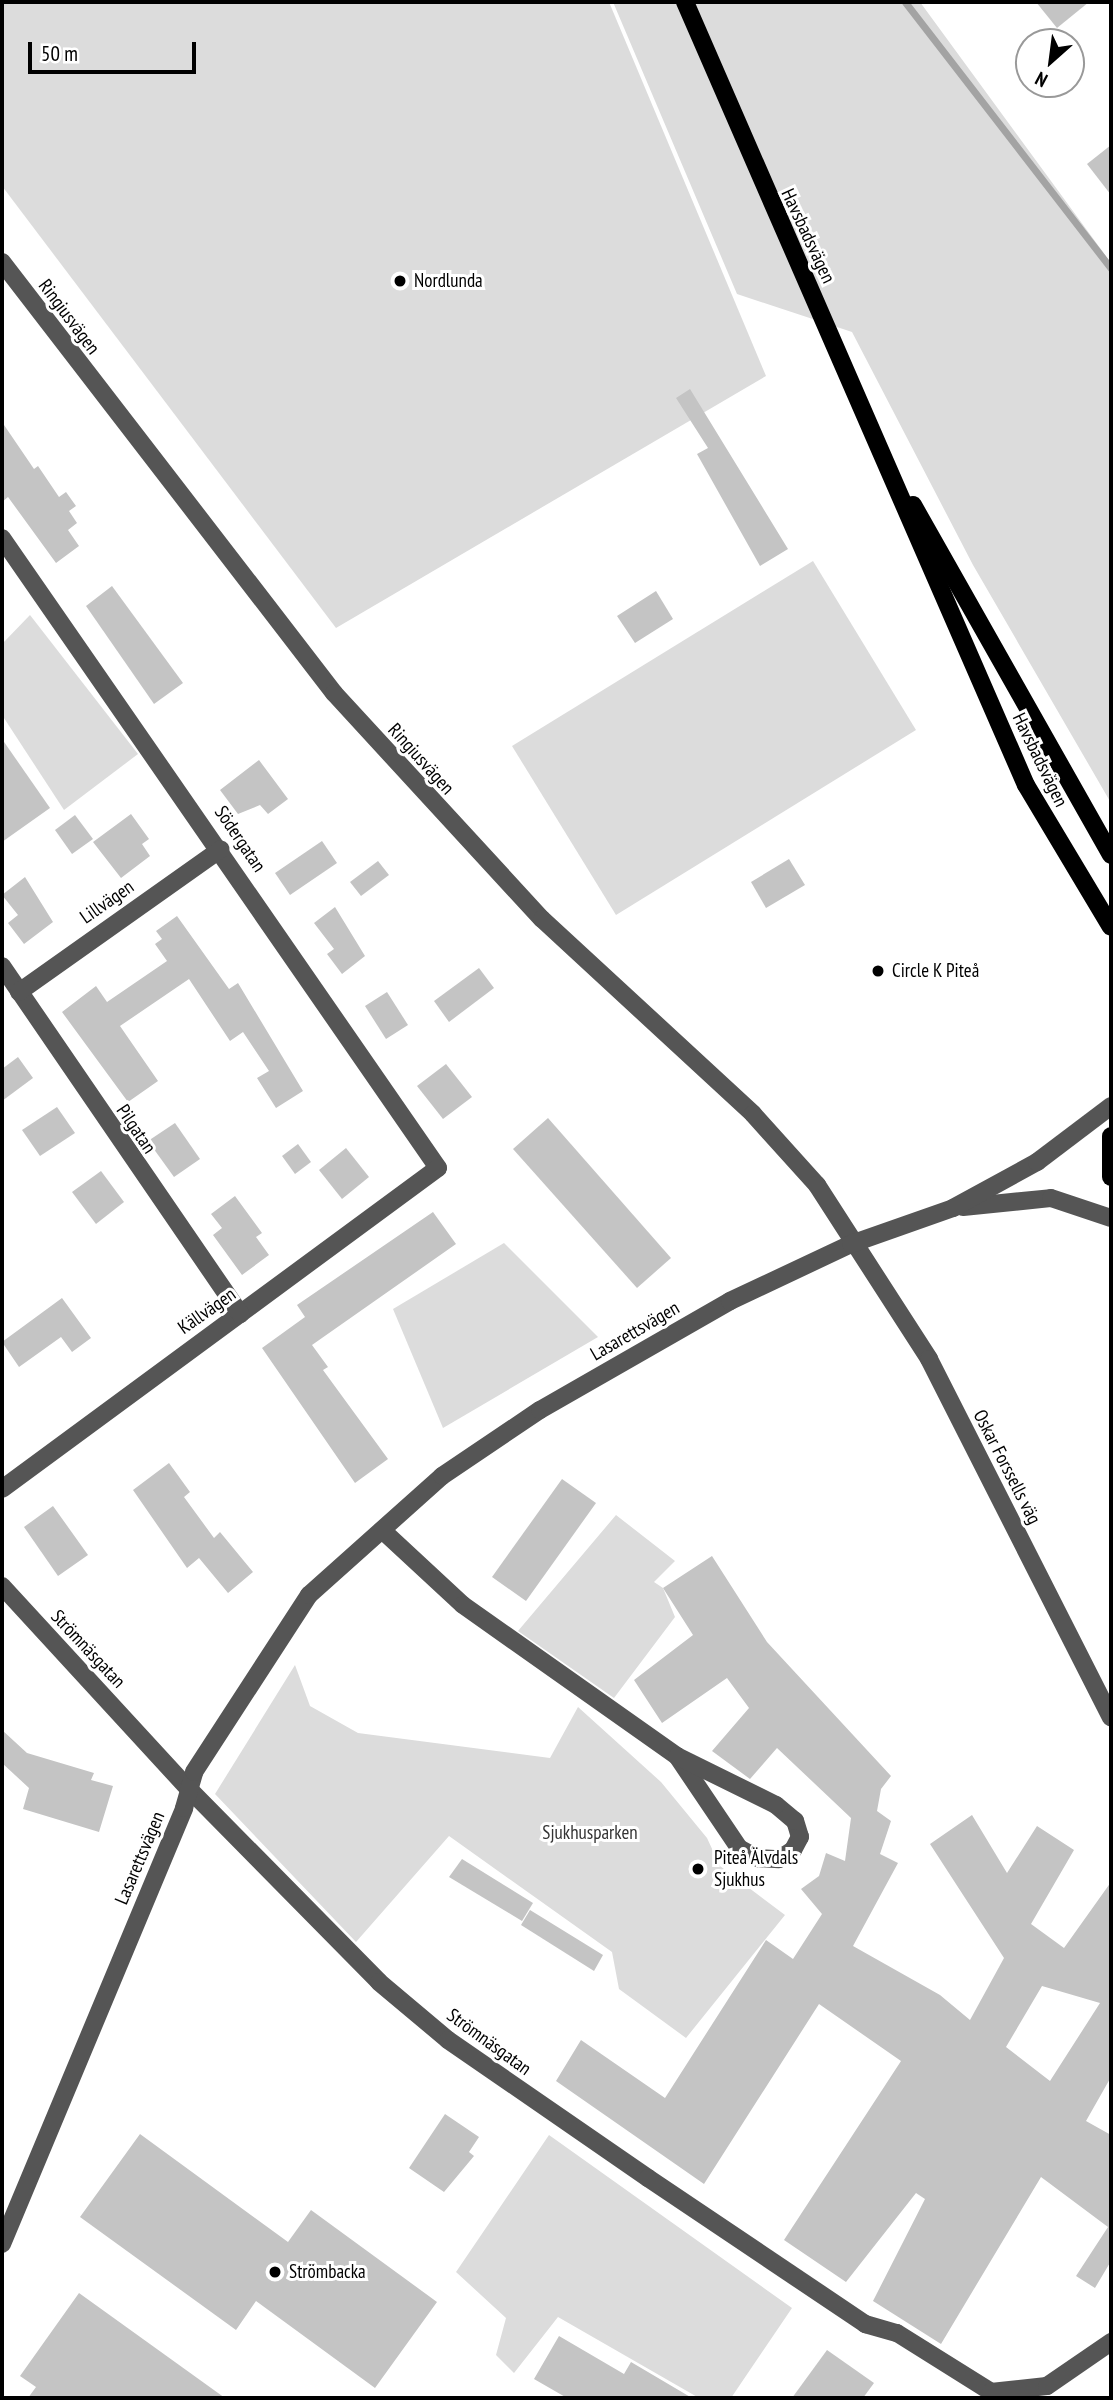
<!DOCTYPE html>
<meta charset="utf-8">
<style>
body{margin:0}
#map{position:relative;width:1113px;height:2400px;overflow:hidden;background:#fff;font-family:"PT Sans Narrow",sans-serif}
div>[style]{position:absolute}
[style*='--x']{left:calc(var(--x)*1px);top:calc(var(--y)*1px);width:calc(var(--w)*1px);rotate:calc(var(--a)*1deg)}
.green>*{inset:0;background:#dcdcdc}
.stream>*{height:7px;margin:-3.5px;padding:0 3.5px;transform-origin:3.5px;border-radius:3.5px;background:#a3a3a3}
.building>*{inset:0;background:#c4c4c4}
.minor>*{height:18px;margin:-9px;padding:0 9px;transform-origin:9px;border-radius:9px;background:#555}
.major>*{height:18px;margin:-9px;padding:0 9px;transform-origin:9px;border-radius:9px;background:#000}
.dots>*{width:19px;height:19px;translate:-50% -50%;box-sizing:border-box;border:4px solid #fff;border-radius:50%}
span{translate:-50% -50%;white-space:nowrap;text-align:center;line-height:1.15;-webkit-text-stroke:6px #fff;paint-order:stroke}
.street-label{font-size:19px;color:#000}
.poi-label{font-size:19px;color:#000}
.left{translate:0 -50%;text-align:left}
.park-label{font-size:19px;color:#333}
.frame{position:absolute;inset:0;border:4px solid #000;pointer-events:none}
.north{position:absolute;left:1015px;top:28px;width:70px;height:70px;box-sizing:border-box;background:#fff;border:2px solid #999;border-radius:50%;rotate:208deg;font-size:19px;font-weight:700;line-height:28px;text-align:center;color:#000}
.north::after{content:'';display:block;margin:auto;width:24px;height:32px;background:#000;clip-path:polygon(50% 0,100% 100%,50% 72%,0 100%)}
.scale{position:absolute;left:28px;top:42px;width:168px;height:32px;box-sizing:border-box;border:4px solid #000;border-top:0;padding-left:9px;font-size:21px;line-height:24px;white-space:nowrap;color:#000;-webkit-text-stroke:5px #fff;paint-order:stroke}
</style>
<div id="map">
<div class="green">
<i style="clip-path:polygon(2px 2px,609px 2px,766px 376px,336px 628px,2px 186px)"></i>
<i style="clip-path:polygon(613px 2px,920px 2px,1111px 263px,1111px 803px,973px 565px,852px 332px,737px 294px)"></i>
<i style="clip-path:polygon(813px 561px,916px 730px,616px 915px,512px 746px)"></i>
<i style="clip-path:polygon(30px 615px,138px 754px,64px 810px,2px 715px,2px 644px)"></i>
<i style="clip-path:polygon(504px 1243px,598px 1337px,443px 1428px,393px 1309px)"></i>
<i style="clip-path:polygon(616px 1515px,675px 1561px,654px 1582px,663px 1588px,675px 1617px,614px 1698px,518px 1631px)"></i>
<i style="clip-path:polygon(295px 1665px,310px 1706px,358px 1733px,550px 1758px,578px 1707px,661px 1782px,707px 1838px,720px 1866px,785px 1915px,686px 2038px,619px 1989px,612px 1952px,449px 1836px,356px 1942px,215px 1794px)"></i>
<i style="clip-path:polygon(549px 2135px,792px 2308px,731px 2398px,699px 2398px,558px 2317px,514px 2373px,496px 2355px,506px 2318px,456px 2272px)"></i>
</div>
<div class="stream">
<i style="--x:905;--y:2;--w:337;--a:52.3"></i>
</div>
<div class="building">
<i style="clip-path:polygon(1036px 2px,1089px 2px,1057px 28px)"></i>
<i style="clip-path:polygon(1111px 145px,1111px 195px,1087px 164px)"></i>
<i style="clip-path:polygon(690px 389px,788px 549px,760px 566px,697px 454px,708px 448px,676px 398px)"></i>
<i style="clip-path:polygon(2px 422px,34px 469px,38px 466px,59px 497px,66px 492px,76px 506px,69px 511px,77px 523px,68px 530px,79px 546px,56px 563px,8px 497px,2px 502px)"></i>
<i style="clip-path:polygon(112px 586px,183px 683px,154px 704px,86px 606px)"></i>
<i style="clip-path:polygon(656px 591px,673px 619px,635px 643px,617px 616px)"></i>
<i style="clip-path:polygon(2px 739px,50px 808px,2px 842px)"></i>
<i style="clip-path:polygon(259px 760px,288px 799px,268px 814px,260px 805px,238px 814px,220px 790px)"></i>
<i style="clip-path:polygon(131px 814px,149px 839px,142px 844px,150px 856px,121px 878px,93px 842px)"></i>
<i style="clip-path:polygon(75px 815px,93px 839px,72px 854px,55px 830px)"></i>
<i style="clip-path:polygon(322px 841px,337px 863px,290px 895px,275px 873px)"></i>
<i style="clip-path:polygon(789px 859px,805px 885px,766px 908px,751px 882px)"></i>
<i style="clip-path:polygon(378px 861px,389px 875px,361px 896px,350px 882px)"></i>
<i style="clip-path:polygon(25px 877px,53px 922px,24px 944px,8px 923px,18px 915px,2px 895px)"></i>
<i style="clip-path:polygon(335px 907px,365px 956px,342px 974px,327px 954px,334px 949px,314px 923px)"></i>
<i style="clip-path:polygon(177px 916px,229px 989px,238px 983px,303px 1091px,276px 1108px,257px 1078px,269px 1071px,243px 1032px,230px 1041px,189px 979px,120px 1026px,158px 1081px,128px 1102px,62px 1012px,96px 986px,107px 1002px,167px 961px,155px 944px,162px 939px,156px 931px)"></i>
<i style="clip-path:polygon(479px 968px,494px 988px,449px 1022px,434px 1001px)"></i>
<i style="clip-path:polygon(387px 992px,408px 1025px,386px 1039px,365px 1006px)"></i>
<i style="clip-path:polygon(18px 1057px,33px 1078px,2px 1101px,2px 1069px)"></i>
<i style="clip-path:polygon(446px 1064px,472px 1097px,443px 1119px,417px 1086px)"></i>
<i style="clip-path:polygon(57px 1107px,75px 1133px,40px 1156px,22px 1130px)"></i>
<i style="clip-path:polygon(548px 1118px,671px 1258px,637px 1288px,513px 1149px)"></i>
<i style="clip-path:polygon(175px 1123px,200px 1159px,174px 1177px,148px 1141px)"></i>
<i style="clip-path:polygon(298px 1144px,311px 1162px,295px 1174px,282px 1156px)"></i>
<i style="clip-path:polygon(346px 1148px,369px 1177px,342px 1199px,319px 1170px)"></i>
<i style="clip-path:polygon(101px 1171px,124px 1202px,96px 1224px,72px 1192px)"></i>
<i style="clip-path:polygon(235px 1196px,262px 1233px,256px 1237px,269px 1255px,242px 1275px,213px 1235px,222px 1228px,211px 1214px)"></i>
<i style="clip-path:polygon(433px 1212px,456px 1244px,312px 1345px,328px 1367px,323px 1370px,388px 1459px,355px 1483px,262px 1348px,305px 1317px,297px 1305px)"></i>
<i style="clip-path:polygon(62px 1298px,91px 1338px,72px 1352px,61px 1337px,19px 1367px,2px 1342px)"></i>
<i style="clip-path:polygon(169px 1463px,190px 1492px,184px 1497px,214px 1538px,220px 1532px,253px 1572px,228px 1593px,199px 1558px,187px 1568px,133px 1490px)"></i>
<i style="clip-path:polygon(562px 1479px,596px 1503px,526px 1601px,492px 1577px)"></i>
<i style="clip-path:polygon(53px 1506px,88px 1555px,58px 1576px,24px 1527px)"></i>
<i style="clip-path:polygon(evenodd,712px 1556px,767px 1642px,891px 1776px,881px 1789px,877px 1811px,891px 1821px,880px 1854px,898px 1863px,853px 1946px,940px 1995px,970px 2020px,1004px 1958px,930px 1844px,972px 1815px,1007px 1873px,1037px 1826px,1074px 1850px,1031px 1924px,1064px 1948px,1111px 1882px,1111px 2077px,1086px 2121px,1111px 2135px,1111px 2261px,1095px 2288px,1076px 2276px,1108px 2227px,1041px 2177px,941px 2344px,873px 2301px,925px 2199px,916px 2193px,846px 2282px,784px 2240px,901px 2061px,819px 2004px,704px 2184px,556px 2081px,581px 2040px,665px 2098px,766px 1940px,793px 1959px,822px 1914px,801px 1889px,819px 1876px,826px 1853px,845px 1861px,851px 1818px,777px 1748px,750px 1779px,712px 1751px,749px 1708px,727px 1678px,662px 1723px,634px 1680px,693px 1635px,663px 1588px,712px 1556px,1042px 1986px,1100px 2003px,1050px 2081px,1006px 2047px,1042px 1986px)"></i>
<i style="clip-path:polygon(2px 1730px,27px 1753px,94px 1773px,91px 1780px,113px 1786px,99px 1832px,23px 1809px,29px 1788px,2px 1763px)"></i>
<i style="clip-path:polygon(462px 1859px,533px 1903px,522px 1921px,449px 1877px)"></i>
<i style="clip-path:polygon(530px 1910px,603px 1955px,594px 1971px,521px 1925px)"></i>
<i style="clip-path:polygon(445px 2114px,479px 2137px,469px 2152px,474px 2156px,444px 2192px,409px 2168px)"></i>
<i style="clip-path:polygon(140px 2134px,288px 2242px,311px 2210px,437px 2302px,375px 2388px,256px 2301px,236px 2330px,80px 2217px)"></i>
<i style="clip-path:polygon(79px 2293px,225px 2398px,28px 2398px,36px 2387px,20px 2376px)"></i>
<i style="clip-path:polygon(559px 2336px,624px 2374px,631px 2362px,692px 2398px,567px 2398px,534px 2379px)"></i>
<i style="clip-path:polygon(827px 2350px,874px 2383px,863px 2398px,792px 2398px)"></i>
</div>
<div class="minor">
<i style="--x:2;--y:262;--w:544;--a:52.39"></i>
<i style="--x:334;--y:693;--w:307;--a:47.4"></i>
<i style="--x:542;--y:919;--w:287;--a:42.7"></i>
<i style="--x:753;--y:1114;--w:96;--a:48"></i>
<i style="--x:817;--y:1185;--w:207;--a:57.2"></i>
<i style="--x:929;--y:1359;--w:402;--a:63.1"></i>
<i style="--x:2;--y:538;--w:766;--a:55.31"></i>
<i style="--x:438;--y:1168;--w:541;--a:143.64"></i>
<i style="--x:2;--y:966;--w:422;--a:55.6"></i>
<i style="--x:19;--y:992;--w:247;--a:-35.3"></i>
<i style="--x:963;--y:1207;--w:88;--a:-5.8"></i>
<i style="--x:1051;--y:1198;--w:63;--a:18.4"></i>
<i style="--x:382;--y:1530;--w:110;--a:42.8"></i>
<i style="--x:463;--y:1605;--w:262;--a:35.2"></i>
<i style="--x:677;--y:1756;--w:111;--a:56"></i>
<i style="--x:739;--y:1848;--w:21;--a:29"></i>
<i style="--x:757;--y:1858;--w:22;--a:3"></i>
<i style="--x:779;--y:1859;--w:17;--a:-33"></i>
<i style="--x:793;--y:1850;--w:15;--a:-62"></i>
<i style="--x:800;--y:1837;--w:17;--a:-107"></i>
<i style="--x:795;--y:1821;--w:25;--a:-140"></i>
<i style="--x:776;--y:1805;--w:110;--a:-153.7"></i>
<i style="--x:2;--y:1586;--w:275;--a:47.4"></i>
<i style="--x:188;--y:1788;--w:272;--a:45.4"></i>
<i style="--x:379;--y:1982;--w:90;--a:40"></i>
<i style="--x:448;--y:2040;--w:243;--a:34.6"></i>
<i style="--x:648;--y:2178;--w:262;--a:33.9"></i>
<i style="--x:865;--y:2324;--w:33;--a:16"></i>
<i style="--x:897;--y:2333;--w:111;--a:32.1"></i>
<i style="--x:991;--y:2392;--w:56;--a:-6.1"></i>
<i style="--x:1047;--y:2386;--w:78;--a:-34.5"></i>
<i style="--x:2;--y:2244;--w:472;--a:-67.3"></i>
<i style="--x:184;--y:1808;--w:37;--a:-74"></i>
<i style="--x:194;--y:1772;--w:211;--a:-57"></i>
<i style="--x:309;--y:1595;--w:178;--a:-41.8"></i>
<i style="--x:442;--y:1476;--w:118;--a:-34"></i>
<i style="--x:540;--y:1410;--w:219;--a:-29.8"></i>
<i style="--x:730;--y:1301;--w:134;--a:-25.2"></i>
<i style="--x:851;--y:1244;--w:108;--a:-19.4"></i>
<i style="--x:953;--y:1208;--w:96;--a:-28.7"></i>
<i style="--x:1037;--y:1162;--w:93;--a:-37.1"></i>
</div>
<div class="major">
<i style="--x:685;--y:2;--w:854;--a:66.47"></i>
<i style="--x:1026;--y:785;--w:165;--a:59.1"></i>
<i style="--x:913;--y:505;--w:402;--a:60.5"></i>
<i style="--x:1111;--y:1136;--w:41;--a:90"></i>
</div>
<div class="dots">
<i style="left:400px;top:281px;background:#000"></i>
<i style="left:878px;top:971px;background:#000"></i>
<i style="left:698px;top:1869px;background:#000"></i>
<i style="left:275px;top:2272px;background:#000"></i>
</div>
<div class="street-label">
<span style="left:808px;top:236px;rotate:65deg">Havsbadsvägen</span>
<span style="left:69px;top:317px;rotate:53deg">Ringiusvägen</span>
<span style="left:421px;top:759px;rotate:48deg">Ringiusvägen</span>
<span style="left:1040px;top:760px;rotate:64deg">Havsbadsvägen</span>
<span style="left:240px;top:839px;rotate:56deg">Södergatan</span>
<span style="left:107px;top:902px;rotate:-35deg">Lillvägen</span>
<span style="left:136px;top:1129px;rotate:56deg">Pilgatan</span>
<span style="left:207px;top:1311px;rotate:-35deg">Källvägen</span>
<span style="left:635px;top:1331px;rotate:-30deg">Lasarettsvägen</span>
<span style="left:1007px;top:1467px;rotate:63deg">Oskar Forssells väg</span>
<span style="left:88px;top:1649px;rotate:47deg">Strömnäsgatan</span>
<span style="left:140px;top:1858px;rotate:-67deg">Lasarettsvägen</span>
<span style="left:489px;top:2042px;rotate:36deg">Strömnäsgatan</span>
</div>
<div class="poi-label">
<span class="left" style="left:414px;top:281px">Nordlunda</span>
<span class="left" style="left:892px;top:971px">Circle K Piteå</span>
<span class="left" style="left:714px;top:1869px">Piteå Älvdals<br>Sjukhus</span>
<span class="left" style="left:289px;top:2272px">Strömbacka</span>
</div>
<div class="park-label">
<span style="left:590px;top:1833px">Sjukhusparken</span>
</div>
<div class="frame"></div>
<div class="north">N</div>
<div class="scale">50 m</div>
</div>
